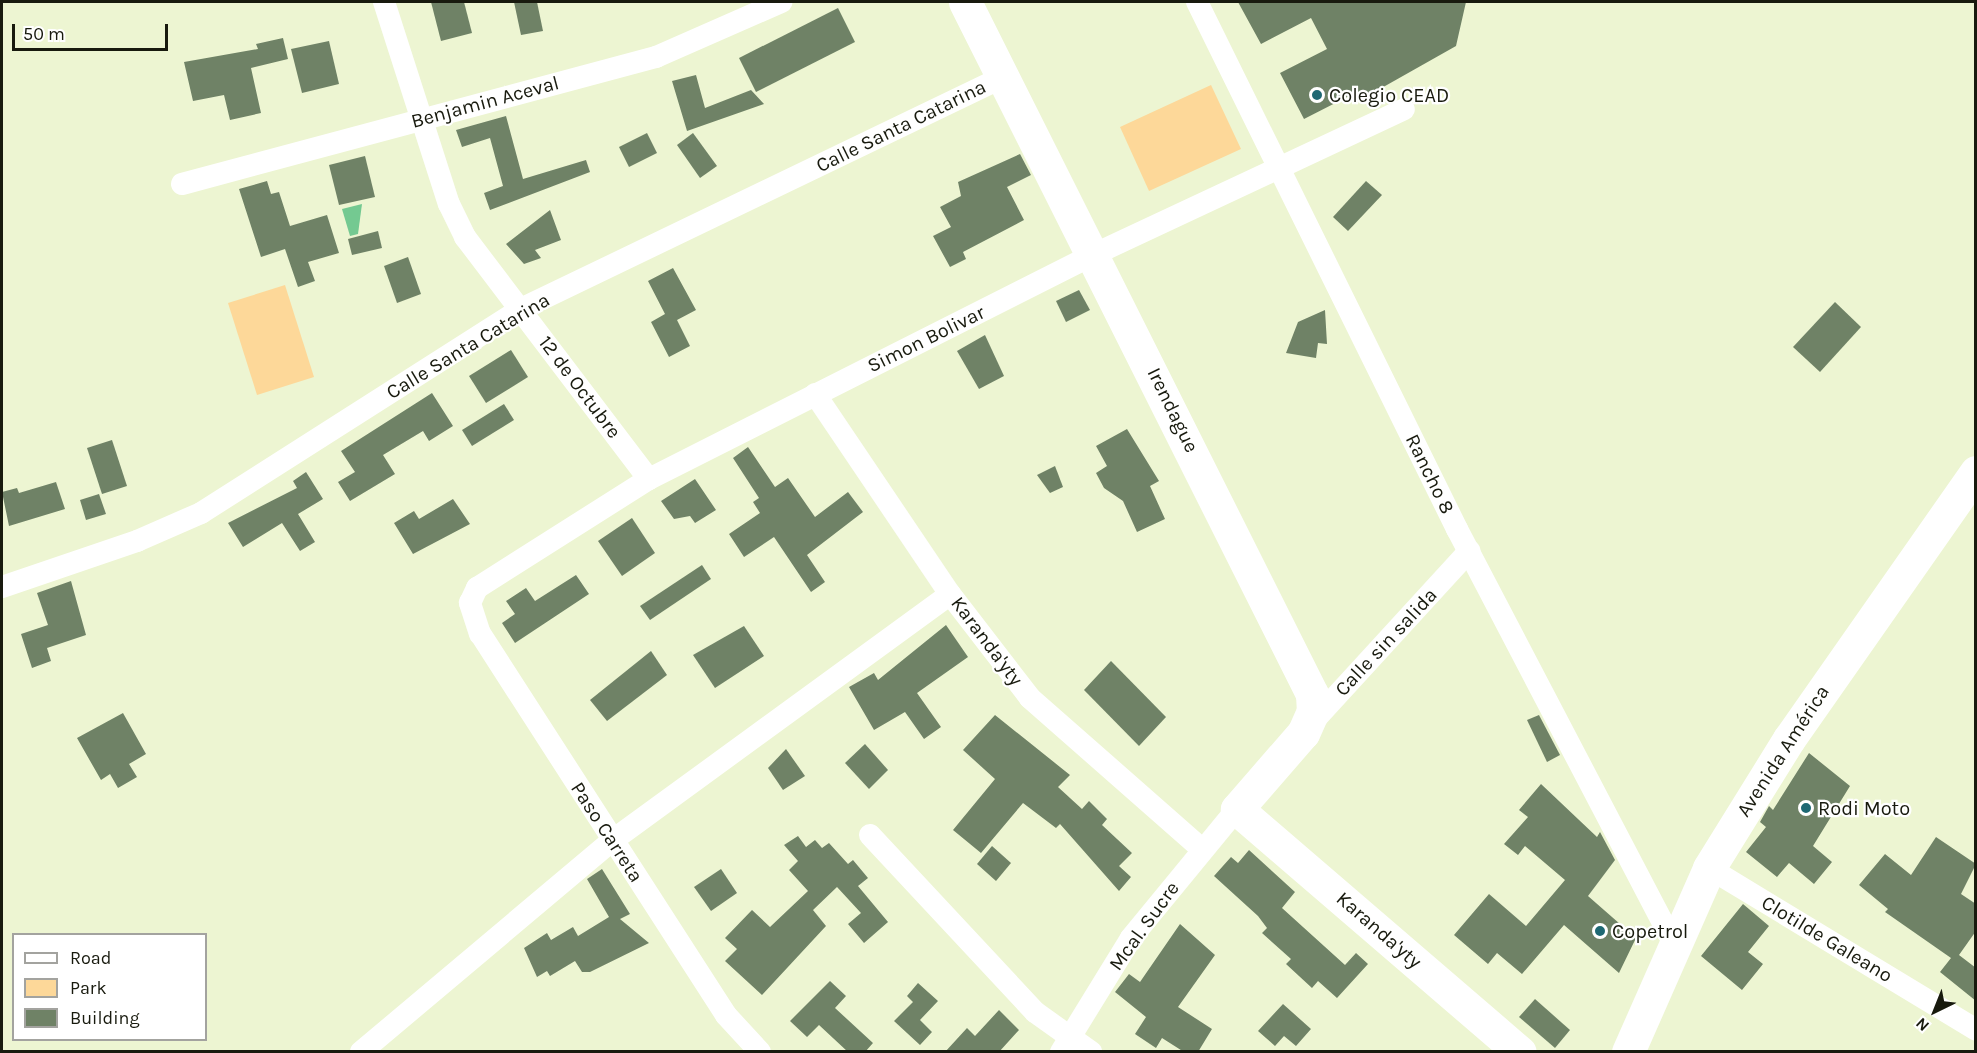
<!DOCTYPE html>
<meta charset="utf-8">
<style>
body{margin:0}
#map{position:relative;width:1977px;height:1053px;overflow:hidden;background:#edf5d2;font-family:Karla,sans-serif}
div>[style]{position:absolute}
[style*='--x']{left:calc(var(--x)*1px);top:calc(var(--y)*1px);width:calc(var(--w)*1px);rotate:calc(var(--a)*1deg)}
.green>*{inset:0;background:#fdd899}
.water>*{inset:0;background:#74c991}
.building>*{inset:0;background:#6f8266}
.street>*{height:22px;margin:-11px;padding:0 11px;transform-origin:11px;border-radius:11px;background:#fff}
.secondary>*{height:33px;margin:-16.5px;padding:0 16.5px;transform-origin:16.5px;border-radius:16.5px;background:#fff}
.dots>*{width:16px;height:16px;translate:-50% -50%;box-sizing:border-box;border:3px solid #fff;border-radius:50%}
span{translate:-50% -50%;white-space:nowrap;text-align:center;line-height:1.15;-webkit-text-stroke:4.5px #fff;paint-order:stroke}
.poi-label{font-size:20px;color:#181a0e}
.left{translate:0 -50%;text-align:left}
.street-label{font-size:20px;color:#181a0e}
.frame{position:absolute;inset:0;border:3px solid #181a0e;pointer-events:none}
.legend{position:absolute;left:12px;top:933px;width:195px;height:108px;box-sizing:border-box;background:#fff;border:2px solid #a3a39f;margin:0;padding:8px 10px;list-style:none;font-size:18px;color:#181a0e}
.legend li{display:flex;align-items:center;gap:12px;height:30px}
.legend b{width:30px;border:2px solid #a3a39f}
.north{position:absolute;left:1905px;top:981px;width:60px;height:60px;-webkit-text-stroke:4px #fff;paint-order:stroke;rotate:223deg;font-size:16px;font-weight:700;line-height:24px;text-align:center;color:#181a0e}
.north::after{content:'';display:block;margin:auto;width:21px;height:27px;background:#181a0e;clip-path:polygon(50% 0,100% 100%,50% 72%,0 100%)}
.scale{position:absolute;left:12px;top:24px;width:156px;height:27px;box-sizing:border-box;border:3px solid #181a0e;border-top:0;padding-left:8px;font-size:18px;line-height:21px;white-space:nowrap;color:#181a0e;-webkit-text-stroke:4px #fff;paint-order:stroke}
</style>
<div id="map">
<div class="green">
<i style="clip-path:polygon(1211px 85px,1241px 149px,1149px 191px,1120px 127px)"></i>
<i style="clip-path:polygon(285px 285px,314px 377px,257px 395px,228px 303px)"></i>
</div>
<div class="water">
<i style="clip-path:polygon(362px 204px,358px 234px,350px 236px,342px 209px)"></i>
</div>
<div class="building">
<i style="clip-path:polygon(431px 2px,464px 2px,472px 33px,441px 41px)"></i>
<i style="clip-path:polygon(514px 2px,537px 2px,543px 31px,521px 35px)"></i>
<i style="clip-path:polygon(1238px 2px,1466px 2px,1456px 46px,1355px 103px,1351px 95px,1304px 119px,1280px 73px,1327px 49px,1311px 18px,1261px 44px)"></i>
<i style="clip-path:polygon(838px 8px,855px 42px,756px 92px,739px 58px)"></i>
<i style="clip-path:polygon(283px 38px,288px 59px,251px 68px,261px 113px,230px 120px,224px 95px,193px 101px,184px 62px,258px 49px,256px 44px)"></i>
<i style="clip-path:polygon(329px 41px,339px 84px,302px 93px,291px 49px)"></i>
<i style="clip-path:polygon(696px 75px,705px 108px,751px 90px,764px 104px,687px 131px,672px 81px)"></i>
<i style="clip-path:polygon(506px 116px,523px 179px,586px 160px,590px 172px,490px 210px,484px 193px,503px 186px,490px 138px,462px 147px,456px 130px)"></i>
<i style="clip-path:polygon(647px 133px,657px 153px,629px 167px,619px 147px)"></i>
<i style="clip-path:polygon(693px 133px,717px 166px,700px 178px,677px 145px)"></i>
<i style="clip-path:polygon(1020px 154px,1031px 175px,1007px 187px,1024px 220px,963px 252px,966px 259px,950px 267px,933px 236px,951px 227px,940px 207px,961px 196px,958px 182px)"></i>
<i style="clip-path:polygon(365px 156px,375px 197px,339px 205px,329px 165px)"></i>
<i style="clip-path:polygon(267px 181px,271px 194px,279px 192px,290px 226px,327px 215px,339px 253px,308px 262px,315px 281px,298px 287px,285px 249px,261px 257px,239px 189px)"></i>
<i style="clip-path:polygon(1366px 181px,1382px 195px,1348px 231px,1333px 217px)"></i>
<i style="clip-path:polygon(550px 210px,561px 240px,535px 250px,541px 258px,524px 264px,506px 244px)"></i>
<i style="clip-path:polygon(378px 231px,382px 248px,352px 255px,348px 239px)"></i>
<i style="clip-path:polygon(408px 257px,421px 294px,397px 303px,384px 266px)"></i>
<i style="clip-path:polygon(673px 268px,696px 310px,677px 320px,690px 346px,669px 357px,651px 322px,665px 314px,648px 281px)"></i>
<i style="clip-path:polygon(1079px 290px,1090px 310px,1066px 322px,1056px 301px)"></i>
<i style="clip-path:polygon(1835px 302px,1861px 327px,1820px 372px,1793px 347px)"></i>
<i style="clip-path:polygon(1325px 310px,1327px 344px,1318px 343px,1316px 358px,1286px 353px,1298px 322px)"></i>
<i style="clip-path:polygon(985px 335px,1004px 376px,979px 389px,957px 351px)"></i>
<i style="clip-path:polygon(511px 350px,528px 377px,486px 403px,469px 376px)"></i>
<i style="clip-path:polygon(432px 393px,453px 426px,429px 441px,423px 431px,383px 455px,395px 474px,350px 501px,338px 482px,355px 472px,341px 451px)"></i>
<i style="clip-path:polygon(504px 404px,514px 420px,472px 446px,462px 430px)"></i>
<i style="clip-path:polygon(1127px 429px,1159px 481px,1150px 486px,1165px 519px,1137px 532px,1123px 501px,1104px 488px,1096px 473px,1107px 466px,1096px 446px)"></i>
<i style="clip-path:polygon(112px 440px,127px 486px,102px 494px,87px 448px)"></i>
<i style="clip-path:polygon(748px 447px,775px 487px,788px 478px,815px 517px,848px 492px,863px 512px,807px 555px,825px 582px,811px 592px,774px 537px,744px 557px,729px 534px,760px 513px,753px 502px,759px 498px,733px 458px)"></i>
<i style="clip-path:polygon(1055px 466px,1063px 487px,1050px 493px,1037px 475px)"></i>
<i style="clip-path:polygon(306px 472px,323px 499px,298px 514px,315px 542px,300px 551px,282px 523px,243px 547px,228px 523px,297px 488px,293px 481px)"></i>
<i style="clip-path:polygon(695px 479px,716px 510px,695px 523px,690px 516px,674px 519px,661px 501px)"></i>
<i style="clip-path:polygon(56px 482px,65px 509px,9px 526px,2px 492px,17px 488px,19px 493px)"></i>
<i style="clip-path:polygon(99px 494px,106px 514px,86px 520px,80px 500px)"></i>
<i style="clip-path:polygon(453px 499px,470px 524px,413px 554px,394px 523px,414px 511px,419px 519px)"></i>
<i style="clip-path:polygon(632px 518px,655px 553px,622px 576px,598px 541px)"></i>
<i style="clip-path:polygon(702px 565px,711px 579px,650px 620px,640px 606px)"></i>
<i style="clip-path:polygon(576px 575px,589px 594px,515px 643px,502px 623px,515px 614px,506px 601px,526px 588px,535px 601px)"></i>
<i style="clip-path:polygon(71px 581px,86px 635px,47px 648px,51px 661px,32px 668px,21px 634px,48px 625px,37px 593px)"></i>
<i style="clip-path:polygon(946px 625px,968px 657px,917px 693px,941px 727px,924px 739px,905px 712px,874px 730px,849px 687px,874px 673px,878px 680px)"></i>
<i style="clip-path:polygon(744px 626px,764px 656px,715px 688px,693px 655px)"></i>
<i style="clip-path:polygon(651px 651px,667px 675px,607px 721px,590px 700px)"></i>
<i style="clip-path:polygon(1111px 661px,1166px 717px,1139px 746px,1084px 690px)"></i>
<i style="clip-path:polygon(123px 713px,146px 754px,129px 764px,137px 777px,118px 788px,110px 774px,101px 780px,77px 738px)"></i>
<i style="clip-path:polygon(995px 715px,1070px 775px,1058px 787px,1082px 809px,1089px 801px,1107px 819px,1102px 825px,1132px 853px,1119px 866px,1131px 877px,1119px 891px,1060px 824px,1056px 828px,1023px 803px,981px 853px,953px 830px,995px 779px,963px 750px)"></i>
<i style="clip-path:polygon(1539px 715px,1560px 755px,1547px 762px,1527px 720px)"></i>
<i style="clip-path:polygon(865px 744px,888px 770px,869px 789px,845px 763px)"></i>
<i style="clip-path:polygon(786px 749px,805px 776px,783px 790px,768px 768px)"></i>
<i style="clip-path:polygon(1809px 753px,1850px 786px,1813px 846px,1832px 862px,1814px 884px,1789px 863px,1777px 877px,1746px 852px,1766px 827px,1760px 822px,1769px 806px,1773px 810px)"></i>
<i style="clip-path:polygon(1541px 784px,1597px 837px,1600px 832px,1615px 860px,1588px 896px,1636px 938px,1619px 973px,1564px 925px,1522px 974px,1497px 953px,1488px 964px,1454px 935px,1489px 894px,1526px 926px,1565px 880px,1525px 846px,1518px 855px,1504px 844px,1528px 817px,1519px 810px)"></i>
<i style="clip-path:polygon(798px 836px,806px 847px,815px 840px,822px 848px,829px 843px,848px 864px,853px 860px,868px 878px,858px 886px,888px 922px,864px 943px,848px 924px,861px 913px,837px 887px,813px 910px,826px 926px,762px 995px,725px 961px,737px 949px,725px 938px,752px 910px,770px 927px,808px 891px,789px 870px,798px 861px,784px 845px)"></i>
<i style="clip-path:polygon(1936px 837px,1976px 864px,1961px 894px,1976px 904px,1976px 931px,1959px 955px,1976px 968px,1976px 1001px,1940px 972px,1951px 958px,1885px 912px,1888px 909px,1859px 885px,1885px 854px,1911px 875px)"></i>
<i style="clip-path:polygon(992px 846px,1011px 863px,996px 881px,977px 864px)"></i>
<i style="clip-path:polygon(1249px 850px,1295px 892px,1282px 908px,1345px 965px,1356px 953px,1368px 964px,1337px 998px,1318px 981px,1312px 988px,1286px 964px,1291px 959px,1262px 933px,1267px 928px,1258px 916px,1214px 876px,1231px 857px,1238px 863px)"></i>
<i style="clip-path:polygon(602px 869px,630px 914px,620px 919px,649px 943px,590px 972px,582px 972px,575px 961px,550px 976px,547px 971px,537px 977px,524px 948px,547px 933px,551px 940px,573px 927px,578px 936px,609px 917px,587px 879px)"></i>
<i style="clip-path:polygon(721px 869px,737px 893px,711px 911px,694px 887px)"></i>
<i style="clip-path:polygon(1743px 904px,1769px 926px,1748px 952px,1763px 964px,1742px 990px,1701px 956px)"></i>
<i style="clip-path:polygon(1180px 924px,1215px 955px,1178px 1007px,1212px 1029px,1198px 1052px,1184px 1052px,1162px 1038px,1156px 1048px,1135px 1034px,1146px 1017px,1115px 992px,1129px 974px,1140px 982px)"></i>
<i style="clip-path:polygon(830px 981px,846px 996px,835px 1008px,873px 1043px,865px 1052px,848px 1052px,819px 1025px,807px 1037px,790px 1021px)"></i>
<i style="clip-path:polygon(918px 983px,938px 1001px,920px 1020px,932px 1032px,920px 1045px,894px 1021px,913px 1002px,907px 996px)"></i>
<i style="clip-path:polygon(1535px 999px,1570px 1030px,1555px 1048px,1519px 1017px)"></i>
<i style="clip-path:polygon(1283px 1004px,1311px 1029px,1296px 1046px,1284px 1036px,1275px 1046px,1258px 1031px)"></i>
<i style="clip-path:polygon(999px 1010px,1019px 1030px,999px 1052px,945px 1052px,967px 1028px,975px 1036px)"></i>
</div>
<div class="street">
<i style="--x:384;--y:2;--w:212;--a:72.2"></i>
<i style="--x:449;--y:204;--w:37;--a:64"></i>
<i style="--x:465;--y:237;--w:304;--a:52.8"></i>
<i style="--x:1197;--y:2;--w:588;--a:63.74"></i>
<i style="--x:1457;--y:529;--w:466;--a:62.4"></i>
<i style="--x:182;--y:184;--w:491;--a:-15"></i>
<i style="--x:656;--y:57;--w:137;--a:-23.7"></i>
<i style="--x:815;--y:394;--w:241;--a:56"></i>
<i style="--x:950;--y:594;--w:131;--a:52.4"></i>
<i style="--x:1030;--y:698;--w:229;--a:41.3"></i>
<i style="--x:2;--y:587;--w:143;--a:-18.8"></i>
<i style="--x:137;--y:541;--w:70;--a:-23.6"></i>
<i style="--x:201;--y:513;--w:379;--a:-32.5"></i>
<i style="--x:521;--y:309;--w:535;--a:-25.7"></i>
<i style="--x:1308;--y:727;--w:239;--a:-47.5"></i>
<i style="--x:870;--y:835;--w:242;--a:47"></i>
<i style="--x:1035;--y:1012;--w:69;--a:35.5"></i>
<i style="--x:1709;--y:868;--w:312;--a:31.2"></i>
<i style="--x:361;--y:1052;--w:329;--a:-40.1"></i>
<i style="--x:613;--y:840;--w:417;--a:-36.1"></i>
<i style="--x:760;--y:1052;--w:50;--a:-132.6"></i>
<i style="--x:726;--y:1015;--w:454;--a:-122.8"></i>
<i style="--x:480;--y:634;--w:33;--a:-108"></i>
<i style="--x:470;--y:603;--w:17;--a:-65"></i>
<i style="--x:477;--y:588;--w:204;--a:-32.4"></i>
<i style="--x:649;--y:479;--w:500;--a:-26.8"></i>
<i style="--x:1095;--y:254;--w:341;--a:-25.1"></i>
<i style="--x:1061;--y:1052;--w:134;--a:-58.4"></i>
<i style="--x:1131;--y:938;--w:167;--a:-50.6"></i>
</div>
<div class="secondary">
<i style="--x:965;--y:2;--w:774;--a:63.37"></i>
<i style="--x:1312;--y:694;--w:17;--a:87"></i>
<i style="--x:1313;--y:711;--w:24;--a:114"></i>
<i style="--x:1303;--y:733;--w:101;--a:131"></i>
<i style="--x:1237;--y:809;--w:373;--a:40.7"></i>
<i style="--x:1628;--y:1052;--w:201;--a:-66.2"></i>
<i style="--x:1709;--y:868;--w:152;--a:-58.2"></i>
<i style="--x:1789;--y:739;--w:326;--a:-55"></i>
</div>
<div class="dots">
<i style="left:1317px;top:95px;background:#1e6873"></i>
<i style="left:1806px;top:808px;background:#1e6873"></i>
<i style="left:1600px;top:931px;background:#1e6873"></i>
</div>
<div class="poi-label">
<span class="left" style="left:1329px;top:95px">Colegio CEAD</span>
<span class="left" style="left:1818px;top:808px">Rodi Moto</span>
<span class="left" style="left:1612px;top:931px">Copetrol</span>
</div>
<div class="street-label">
<span style="left:485px;top:102px;rotate:-15deg">Benjamin Aceval</span>
<span style="left:901px;top:126px;rotate:-26deg">Calle Santa Catarina</span>
<span style="left:926px;top:339px;rotate:-26deg">Simon Bolivar</span>
<span style="left:468px;top:346px;rotate:-31deg">Calle Santa Catarina</span>
<span style="left:580px;top:387px;rotate:53deg">12 de Octubre</span>
<span style="left:1173px;top:410px;rotate:64deg">Irendague</span>
<span style="left:1430px;top:474px;rotate:64deg">Rancho 8</span>
<span style="left:987px;top:641px;rotate:53deg">Karanda'yty</span>
<span style="left:1386px;top:642px;rotate:-47deg">Calle sin salida</span>
<span style="left:1783px;top:751px;rotate:-57deg">Avenida América</span>
<span style="left:607px;top:832px;rotate:57deg">Paso Carreta</span>
<span style="left:1144px;top:926px;rotate:-54deg">Mcal. Sucre</span>
<span style="left:1379px;top:930px;rotate:41deg">Karanda'yty</span>
<span style="left:1827px;top:939px;rotate:31deg">Clotilde Galeano</span>
</div>
<div class="frame"></div>
<ul class="legend">
<li><b style="height:8px;background:#fff"></b>Road</li>
<li><b style="height:16px;background:#fdd899"></b>Park</li>
<li><b style="height:16px;background:#6f8266"></b>Building</li>
</ul>
<div class="north">N</div>
<div class="scale">50 m</div>
</div>
